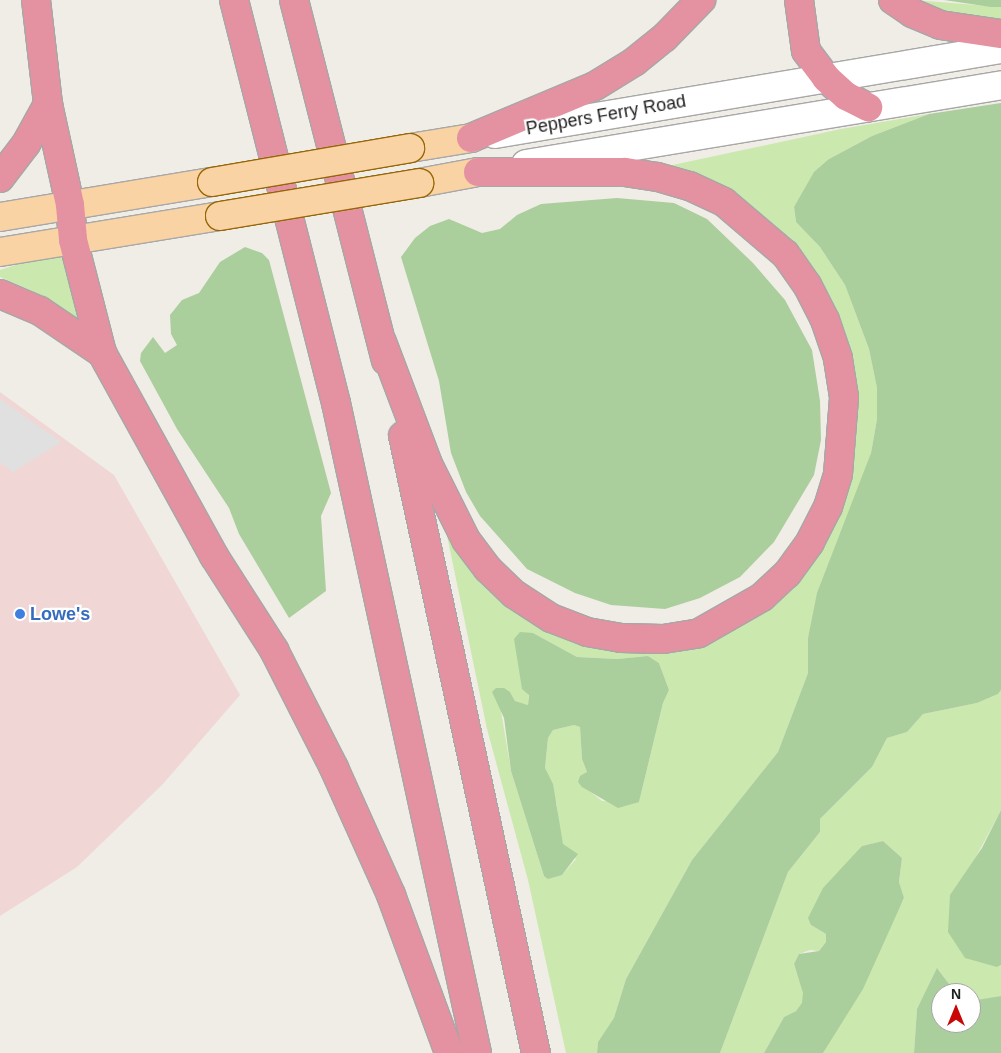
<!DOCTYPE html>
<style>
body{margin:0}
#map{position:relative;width:1001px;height:1053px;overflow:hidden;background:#f0ede6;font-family:Helvetica,sans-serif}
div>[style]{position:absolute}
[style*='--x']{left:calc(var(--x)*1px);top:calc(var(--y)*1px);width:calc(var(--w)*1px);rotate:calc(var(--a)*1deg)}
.commercial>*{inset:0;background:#f0d7d6}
.grass>*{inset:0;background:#cbe8ae}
.forest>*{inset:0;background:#abce9d}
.parking>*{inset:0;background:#e0e0e0}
.roads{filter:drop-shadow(1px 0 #a7a7a7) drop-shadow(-1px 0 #a7a7a7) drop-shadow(0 1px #a7a7a7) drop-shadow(0 -1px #a7a7a7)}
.minor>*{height:28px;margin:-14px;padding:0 14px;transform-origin:14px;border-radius:14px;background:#fff}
.major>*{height:28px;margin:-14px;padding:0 14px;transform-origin:14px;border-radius:14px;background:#f9d3a3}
.highway>*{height:28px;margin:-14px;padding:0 14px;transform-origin:14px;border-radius:14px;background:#e491a1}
.bridges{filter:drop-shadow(1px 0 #966605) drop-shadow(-1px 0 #966605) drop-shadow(0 1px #966605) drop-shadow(0 -1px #966605)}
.major-bridge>*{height:28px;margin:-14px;padding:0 14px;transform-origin:14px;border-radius:14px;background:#f9d3a3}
.dots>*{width:14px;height:14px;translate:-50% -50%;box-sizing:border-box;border:2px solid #fff;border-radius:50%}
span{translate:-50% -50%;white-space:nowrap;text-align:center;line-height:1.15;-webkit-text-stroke:4.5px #fff;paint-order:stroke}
.street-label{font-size:18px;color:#202020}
.shop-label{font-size:18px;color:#366cbe;font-weight:700}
.left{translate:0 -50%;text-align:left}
.north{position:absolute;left:931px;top:983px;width:50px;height:50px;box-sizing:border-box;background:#fff;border:1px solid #a6a6a6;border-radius:50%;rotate:0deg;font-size:14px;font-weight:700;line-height:20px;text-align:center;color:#202020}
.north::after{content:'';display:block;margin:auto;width:18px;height:22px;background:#c90707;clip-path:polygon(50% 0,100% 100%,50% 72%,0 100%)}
</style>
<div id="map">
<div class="commercial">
<i style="clip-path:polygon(0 392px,114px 475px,240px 695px,163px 784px,77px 867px,0 916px)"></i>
</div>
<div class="grass">
<i style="clip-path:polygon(914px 0,1001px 7px,1001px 20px,948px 14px)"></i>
<i style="clip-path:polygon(evenodd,929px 114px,872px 136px,829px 159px,794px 207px,796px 222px,820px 247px,845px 285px,869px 349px,877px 388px,877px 419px,871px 453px,808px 638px,808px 673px,778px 752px,692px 860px,626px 979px,614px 1019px,598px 1042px,597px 1053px,566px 1053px,528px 880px,487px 729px,444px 521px,590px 637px,733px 623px,849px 480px,856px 440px,853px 365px,845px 331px,830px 297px,793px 243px,747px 202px,722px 186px,668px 166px,841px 129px,929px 114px,533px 633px,577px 657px,617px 659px,648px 656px,659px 663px,669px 690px,663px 703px,639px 802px,602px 801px,578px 782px,587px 772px,582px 759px,580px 727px,574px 725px,553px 730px,548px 738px,545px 768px,557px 805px,558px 825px,563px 844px,576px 859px,562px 875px,544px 876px,511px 771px,500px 705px,510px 692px,515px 701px,528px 705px,533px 633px)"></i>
<i style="clip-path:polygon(44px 256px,59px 256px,66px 260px,80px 320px,30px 290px,0 277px,0 270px)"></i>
<i style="clip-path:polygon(1001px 690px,1001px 810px,968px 872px,997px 967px,1001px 965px,1001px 996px,975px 1002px,971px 1001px,971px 993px,956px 993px,938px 969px,917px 1009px,914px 1053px,823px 1053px,904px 899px,899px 882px,902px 858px,883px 841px,862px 846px,811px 925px,826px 934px,826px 942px,819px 951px,810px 950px,799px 954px,794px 965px,804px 993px,803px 1003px,796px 1011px,784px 1017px,764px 1053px,720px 1053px,788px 872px,820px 832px,820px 819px,872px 767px,887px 738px,907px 732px,923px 714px,977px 703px,998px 694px)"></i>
</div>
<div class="forest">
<i style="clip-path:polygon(944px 0,1001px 0,1001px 7px,991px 7px)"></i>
<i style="clip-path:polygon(1001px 103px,1001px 690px,998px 694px,977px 703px,923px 714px,907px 732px,887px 738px,872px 767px,820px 819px,820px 832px,788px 872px,720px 1053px,597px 1053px,598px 1042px,614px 1018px,626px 979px,692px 860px,778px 752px,808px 673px,808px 638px,817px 593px,871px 453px,877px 419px,877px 388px,869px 349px,845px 285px,820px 247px,796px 222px,794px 207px,814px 172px,829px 159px,872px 136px,929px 114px)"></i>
<i style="clip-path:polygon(617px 198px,674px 203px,707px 219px,753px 263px,785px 300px,812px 350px,820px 401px,821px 440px,814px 475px,774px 542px,740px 577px,700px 598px,665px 609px,611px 605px,575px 593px,527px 569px,480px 516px,466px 492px,451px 453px,439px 381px,401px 257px,415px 238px,430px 226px,449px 219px,482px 233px,500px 229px,517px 215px,541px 204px)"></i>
<i style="clip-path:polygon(245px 247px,262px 253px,269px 260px,331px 493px,321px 516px,326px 591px,289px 618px,239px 534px,229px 508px,177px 429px,140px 361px,141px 353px,153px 337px,165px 353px,177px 345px,171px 334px,170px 315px,182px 300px,199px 293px,220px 262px)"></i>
<i style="clip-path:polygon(520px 632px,533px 633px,577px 657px,617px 659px,648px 656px,659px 663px,669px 690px,663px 703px,639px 802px,618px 808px,582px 787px,578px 782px,580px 776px,587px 772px,582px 759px,580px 727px,574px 725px,553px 730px,548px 738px,545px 768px,553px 784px,563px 844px,578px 854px,562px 875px,548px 879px,544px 876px,511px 771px,504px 718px,492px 692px,496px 688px,504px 688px,510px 692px,515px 701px,528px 705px,529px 695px,522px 689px,514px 639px)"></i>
<i style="clip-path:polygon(1001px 810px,1001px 965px,997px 967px,965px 958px,948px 932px,950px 895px,982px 848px)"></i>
<i style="clip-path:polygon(883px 841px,902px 858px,899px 882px,904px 898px,863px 989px,823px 1053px,764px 1053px,784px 1017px,796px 1011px,802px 1003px,803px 993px,794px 964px,799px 954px,819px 951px,826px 942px,826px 934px,811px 925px,808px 918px,823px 888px,862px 846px)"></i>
<i style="clip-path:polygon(937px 968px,956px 993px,941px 993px,941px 1023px,971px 1023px,971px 1001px,1001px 996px,1001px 1053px,914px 1053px,917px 1009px)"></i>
</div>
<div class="parking">
<i style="clip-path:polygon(0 399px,61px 442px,13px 472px,0 462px)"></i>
</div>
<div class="roads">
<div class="minor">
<i style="--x:495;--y:134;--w:513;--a:-9.54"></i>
<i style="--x:526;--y:164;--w:482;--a:-9.4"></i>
</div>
<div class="major">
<i style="--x:410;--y:148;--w:62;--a:-9.3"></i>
<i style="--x:419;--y:183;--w:60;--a:-10.6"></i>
<i style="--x:0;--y:217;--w:215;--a:-9.4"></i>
<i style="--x:0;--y:252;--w:223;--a:-9.3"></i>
</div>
<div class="highway">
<i style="--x:36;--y:0;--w:105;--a:83.4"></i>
<i style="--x:48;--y:104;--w:103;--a:77.7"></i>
<i style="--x:70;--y:205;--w:35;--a:85"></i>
<i style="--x:73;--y:240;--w:117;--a:75.6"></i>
<i style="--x:102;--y:353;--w:232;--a:61.1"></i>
<i style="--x:214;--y:556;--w:112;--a:57.4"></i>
<i style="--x:274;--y:650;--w:132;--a:63"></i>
<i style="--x:334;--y:768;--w:139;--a:65.8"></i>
<i style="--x:391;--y:895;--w:168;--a:69.8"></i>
<i style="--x:234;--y:0;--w:416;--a:75.8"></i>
<i style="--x:336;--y:403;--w:665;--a:77.76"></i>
<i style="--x:294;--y:0;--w:372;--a:75.7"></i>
<i style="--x:799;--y:0;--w:51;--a:82.2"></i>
<i style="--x:806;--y:51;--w:34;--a:53"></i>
<i style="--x:826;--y:78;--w:27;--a:42"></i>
<i style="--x:846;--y:96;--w:25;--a:27"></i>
<i style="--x:893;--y:0;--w:23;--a:34"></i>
<i style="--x:912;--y:13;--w:30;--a:23"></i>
<i style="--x:940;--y:25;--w:62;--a:8.4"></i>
<i style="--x:471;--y:138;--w:134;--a:-22.8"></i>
<i style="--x:595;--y:86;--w:46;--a:-31.6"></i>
<i style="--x:634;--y:62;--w:40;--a:-39"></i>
<i style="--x:665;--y:37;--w:52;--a:-45.8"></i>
<i style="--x:0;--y:178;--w:43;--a:-52.6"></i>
<i style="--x:26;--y:144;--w:46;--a:-61.2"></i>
<i style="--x:0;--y:294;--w:43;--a:23"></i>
<i style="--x:40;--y:311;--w:75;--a:34.1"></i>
<i style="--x:382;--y:342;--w:130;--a:69.3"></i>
<i style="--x:428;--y:464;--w:85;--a:63.4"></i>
<i style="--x:466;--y:540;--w:36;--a:53"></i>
<i style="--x:488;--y:569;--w:36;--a:44"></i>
<i style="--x:514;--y:594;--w:44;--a:33"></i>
<i style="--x:551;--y:618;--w:39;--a:21"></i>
<i style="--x:587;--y:632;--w:35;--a:10"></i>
<i style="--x:621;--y:638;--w:42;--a:1.4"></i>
<i style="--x:663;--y:639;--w:36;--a:-9"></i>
<i style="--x:699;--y:633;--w:73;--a:-29.7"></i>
<i style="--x:762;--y:597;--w:34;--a:-43"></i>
<i style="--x:787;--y:574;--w:39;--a:-54"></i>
<i style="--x:810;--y:542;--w:39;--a:-63"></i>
<i style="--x:828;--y:507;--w:34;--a:-73"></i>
<i style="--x:838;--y:474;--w:77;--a:-85.5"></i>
<i style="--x:844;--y:397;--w:39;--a:-99"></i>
<i style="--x:838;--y:358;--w:40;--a:-108.9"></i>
<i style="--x:825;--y:320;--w:39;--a:-117"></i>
<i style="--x:807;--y:285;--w:38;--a:-125"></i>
<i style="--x:785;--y:254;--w:80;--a:-139.6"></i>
<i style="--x:724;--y:202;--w:38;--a:-155"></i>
<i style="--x:689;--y:186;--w:33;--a:-164"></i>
<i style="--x:657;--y:177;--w:33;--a:-171"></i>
<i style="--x:624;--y:172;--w:146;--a:180"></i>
<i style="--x:403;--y:436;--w:631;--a:77.84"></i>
</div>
</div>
<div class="bridges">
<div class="major-bridge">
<i style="--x:212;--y:182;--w:201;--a:-9.7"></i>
<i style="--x:220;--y:216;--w:202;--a:-9.4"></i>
</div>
</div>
<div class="dots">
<i style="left:20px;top:614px;background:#3f7fe0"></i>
</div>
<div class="street-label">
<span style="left:606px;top:115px;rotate:-10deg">Peppers Ferry Road</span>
</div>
<div class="shop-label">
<span class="left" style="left:30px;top:614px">Lowe's</span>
</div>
<div class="north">N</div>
</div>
